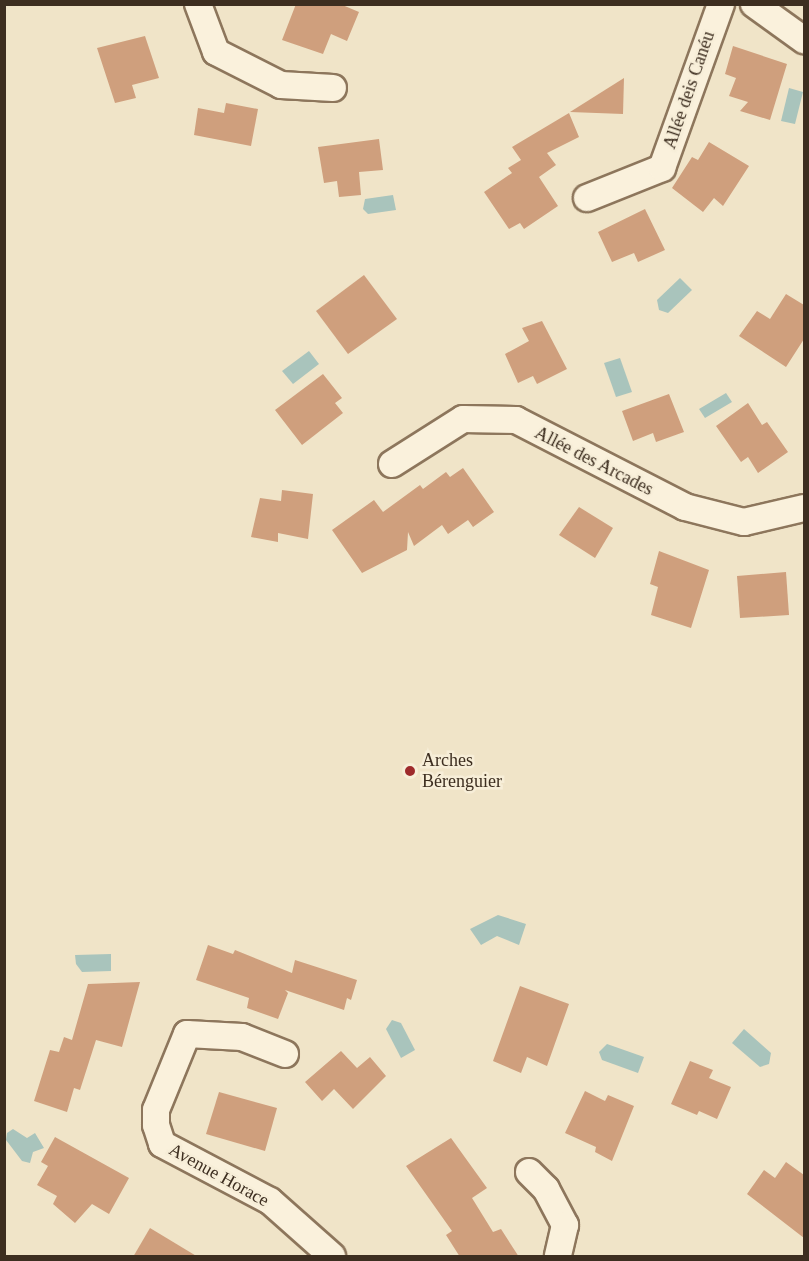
<!DOCTYPE html>
<meta charset="utf-8">
<style>
body{margin:0}
#map{position:relative;width:809px;height:1261px;overflow:hidden;background:#f0e4c8;font-family:"Times New Roman",serif}
div>[style]{position:absolute}
[style*='--x']{left:calc(var(--x)*1px);top:calc(var(--y)*1px);width:calc(var(--w)*1px);rotate:calc(var(--a)*1deg)}
.water>*{inset:0;background:#a9c4bc}
.building>*{inset:0;background:#cf9f7d}
.roads{filter:drop-shadow(2px 0 #8d765c) drop-shadow(-2px 0 #8d765c) drop-shadow(0 2px #8d765c) drop-shadow(0 -2px #8d765c)}
.minor>*{height:26px;margin:-13px;padding:0 13px;transform-origin:13px;border-radius:13px;background:#faf1dc}
.dots>*{width:16px;height:16px;translate:-50% -50%;box-sizing:border-box;border:3px solid #f7eed8;border-radius:50%}
span{translate:-50% -50%;white-space:nowrap;text-align:center;line-height:1.15;-webkit-text-stroke:5px #f7eed8;paint-order:stroke}
.street-label{font-size:18px;color:#3d2e20}
.poi-label{font-size:18px;color:#3d2e20}
.left{translate:0 -50%;text-align:left}
.frame{position:absolute;inset:0;border:6px solid #3d2e20;pointer-events:none}
</style>
<div id="map">
<div class="water">
<i style="clip-path:polygon(789px 88px,803px 92px,795px 124px,781px 121px)"></i>
<i style="clip-path:polygon(393px 195px,396px 210px,368px 214px,363px 209px,365px 199px)"></i>
<i style="clip-path:polygon(680px 278px,692px 290px,668px 313px,659px 310px,657px 300px)"></i>
<i style="clip-path:polygon(309px 351px,319px 364px,293px 384px,282px 371px)"></i>
<i style="clip-path:polygon(620px 358px,632px 392px,616px 397px,604px 363px)"></i>
<i style="clip-path:polygon(726px 393px,732px 402px,705px 418px,699px 409px)"></i>
<i style="clip-path:polygon(498px 915px,526px 924px,519px 945px,497px 936px,481px 945px,470px 929px)"></i>
<i style="clip-path:polygon(111px 954px,111px 971px,82px 972px,76px 964px,75px 955px)"></i>
<i style="clip-path:polygon(392px 1020px,401px 1023px,415px 1050px,401px 1058px,386px 1029px)"></i>
<i style="clip-path:polygon(744px 1029px,771px 1053px,769px 1064px,760px 1067px,732px 1043px)"></i>
<i style="clip-path:polygon(607px 1044px,644px 1057px,638px 1073px,602px 1060px,599px 1052px)"></i>
<i style="clip-path:polygon(13px 1129px,27px 1138px,35px 1133px,44px 1148px,33px 1152px,30px 1163px,22px 1161px,6px 1140px,7px 1133px)"></i>
</div>
<div class="building">
<i style="clip-path:polygon(296px 4px,340px 4px,359px 12px,347px 41px,331px 34px,323px 54px,282px 40px)"></i>
<i style="clip-path:polygon(145px 36px,159px 78px,132px 85px,136px 98px,115px 103px,97px 48px)"></i>
<i style="clip-path:polygon(733px 46px,787px 64px,770px 120px,740px 111px,748px 102px,729px 96px,736px 78px,725px 74px)"></i>
<i style="clip-path:polygon(624px 78px,623px 114px,570px 112px)"></i>
<i style="clip-path:polygon(226px 103px,258px 109px,251px 146px,194px 135px,198px 108px,224px 113px)"></i>
<i style="clip-path:polygon(569px 113px,579px 137px,547px 153px,556px 165px,539px 177px,558px 206px,524px 229px,520px 223px,509px 229px,484px 192px,512px 173px,508px 168px,521px 160px,512px 147px)"></i>
<i style="clip-path:polygon(379px 139px,383px 170px,359px 172px,361px 195px,339px 197px,337px 181px,324px 183px,318px 147px)"></i>
<i style="clip-path:polygon(709px 142px,749px 166px,723px 206px,714px 198px,703px 212px,672px 188px,692px 157px,698px 160px)"></i>
<i style="clip-path:polygon(645px 209px,665px 250px,638px 262px,634px 253px,612px 262px,598px 232px)"></i>
<i style="clip-path:polygon(364px 275px,397px 319px,348px 354px,316px 311px)"></i>
<i style="clip-path:polygon(786px 294px,804px 305px,804px 339px,786px 367px,739px 336px,757px 311px,770px 319px)"></i>
<i style="clip-path:polygon(542px 321px,567px 369px,537px 384px,533px 376px,518px 383px,505px 354px,529px 341px,522px 328px)"></i>
<i style="clip-path:polygon(323px 374px,342px 398px,335px 403px,343px 413px,302px 445px,275px 410px)"></i>
<i style="clip-path:polygon(669px 394px,684px 432px,656px 442px,653px 433px,633px 441px,622px 411px)"></i>
<i style="clip-path:polygon(748px 403px,762px 425px,767px 422px,788px 452px,758px 473px,748px 457px,741px 462px,716px 426px)"></i>
<i style="clip-path:polygon(463px 468px,494px 512px,473px 527px,468px 520px,448px 534px,442px 525px,414px 546px,408px 532px,407px 550px,362px 573px,332px 530px,374px 500px,383px 512px,420px 485px,423px 489px,446px 472px,450px 477px)"></i>
<i style="clip-path:polygon(282px 490px,313px 494px,308px 539px,278px 533px,278px 542px,251px 537px,260px 498px,281px 501px)"></i>
<i style="clip-path:polygon(579px 507px,613px 528px,595px 558px,559px 535px)"></i>
<i style="clip-path:polygon(659px 551px,709px 570px,691px 628px,651px 615px,658px 587px,650px 584px)"></i>
<i style="clip-path:polygon(786px 572px,789px 615px,740px 618px,737px 576px)"></i>
<i style="clip-path:polygon(208px 945px,233px 954px,235px 950px,292px 973px,295px 960px,357px 980px,351px 1000px,347px 998px,344px 1010px,285px 990px,288px 993px,278px 1019px,247px 1008px,249px 998px,196px 980px)"></i>
<i style="clip-path:polygon(140px 982px,122px 1047px,96px 1040px,80px 1090px,74px 1088px,67px 1112px,34px 1101px,50px 1050px,59px 1052px,64px 1037px,72px 1040px,88px 984px)"></i>
<i style="clip-path:polygon(520px 986px,569px 1004px,547px 1066px,527px 1057px,521px 1073px,493px 1061px)"></i>
<i style="clip-path:polygon(341px 1051px,357px 1068px,370px 1057px,386px 1076px,353px 1109px,334px 1089px,322px 1101px,305px 1082px)"></i>
<i style="clip-path:polygon(690px 1061px,713px 1070px,709px 1078px,731px 1087px,717px 1119px,699px 1111px,697px 1115px,671px 1104px)"></i>
<i style="clip-path:polygon(585px 1091px,605px 1101px,608px 1095px,634px 1106px,612px 1161px,595px 1152px,596px 1147px,565px 1133px)"></i>
<i style="clip-path:polygon(219px 1092px,277px 1108px,265px 1151px,206px 1134px)"></i>
<i style="clip-path:polygon(55px 1137px,129px 1178px,109px 1214px,92px 1204px,75px 1223px,53px 1204px,57px 1196px,37px 1185px,48px 1166px,41px 1162px)"></i>
<i style="clip-path:polygon(451px 1138px,487px 1188px,472px 1198px,493px 1232px,501px 1229px,519px 1257px,460px 1257px,446px 1235px,452px 1231px,406px 1166px)"></i>
<i style="clip-path:polygon(786px 1162px,804px 1175px,804px 1238px,747px 1194px,764px 1170px,775px 1178px)"></i>
<i style="clip-path:polygon(150px 1228px,198px 1257px,133px 1257px)"></i>
</div>
<div class="roads">
<div class="minor">
<i style="--x:198;--y:4;--w:51;--a:69.4"></i>
<i style="--x:216;--y:52;--w:73;--a:26.9"></i>
<i style="--x:281;--y:85;--w:52;--a:3.3"></i>
<i style="--x:754;--y:4;--w:62;--a:35.8"></i>
<i style="--x:587;--y:198;--w:81;--a:-21.8"></i>
<i style="--x:662;--y:168;--w:174;--a:-70.2"></i>
<i style="--x:392;--y:464;--w:84;--a:-32.4"></i>
<i style="--x:463;--y:419;--w:53;--a:1.1"></i>
<i style="--x:516;--y:420;--w:190;--a:27.2"></i>
<i style="--x:685;--y:507;--w:61;--a:14.3"></i>
<i style="--x:744;--y:522;--w:62;--a:-13.1"></i>
<i style="--x:285;--y:1054;--w:46;--a:-158.4"></i>
<i style="--x:242;--y:1037;--w:55;--a:-176.9"></i>
<i style="--x:187;--y:1034;--w:82;--a:112.2"></i>
<i style="--x:156;--y:1110;--w:15;--a:90"></i>
<i style="--x:156;--y:1125;--w:20;--a:72"></i>
<i style="--x:162;--y:1144;--w:122;--a:27.8"></i>
<i style="--x:270;--y:1201;--w:83;--a:41.6"></i>
<i style="--x:529;--y:1172;--w:24;--a:45"></i>
<i style="--x:546;--y:1189;--w:41;--a:62.2"></i>
<i style="--x:565;--y:1225;--w:32;--a:103"></i>
</div>
</div>
<div class="dots">
<i style="left:410px;top:771px;background:#9e2a2b"></i>
</div>
<div class="street-label">
<span style="left:689px;top:90px;rotate:-71deg">Allée deis Canéu</span>
<span style="left:594px;top:461px;rotate:27deg">Allée des Arcades</span>
<span style="left:219px;top:1175px;rotate:29deg">Avenue Horace</span>
</div>
<div class="poi-label">
<span class="left" style="left:422px;top:771px">Arches<br>Bérenguier</span>
</div>
<div class="frame"></div>
</div>
